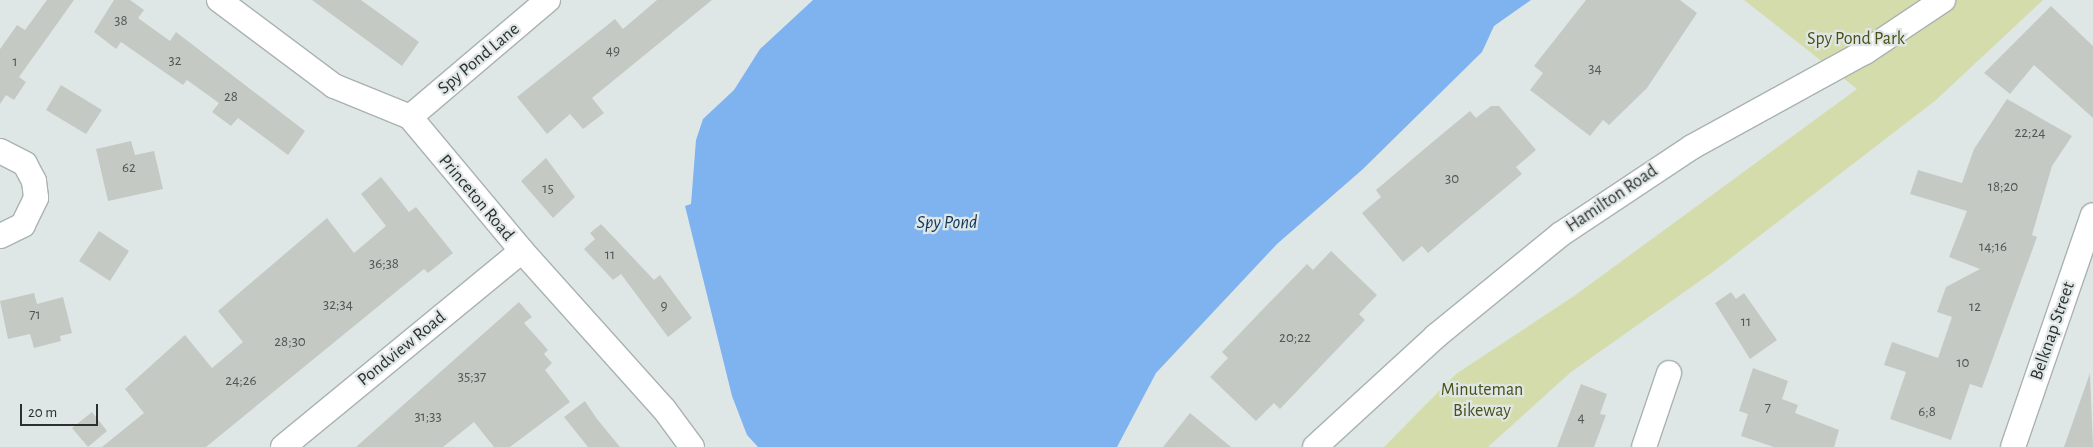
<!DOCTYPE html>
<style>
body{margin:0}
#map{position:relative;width:2093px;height:447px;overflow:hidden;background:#dfe7e6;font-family:"Alegreya Sans",sans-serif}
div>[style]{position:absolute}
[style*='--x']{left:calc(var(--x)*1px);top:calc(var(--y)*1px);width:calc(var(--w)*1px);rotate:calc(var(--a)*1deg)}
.green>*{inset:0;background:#d4dcac}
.water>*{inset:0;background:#7eb3ef}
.building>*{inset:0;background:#c4c9c4}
.roads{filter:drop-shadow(1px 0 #aab2b1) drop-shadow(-1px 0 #aab2b1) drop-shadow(0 1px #aab2b1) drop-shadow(0 -1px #aab2b1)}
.street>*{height:24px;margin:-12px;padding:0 12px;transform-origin:12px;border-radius:12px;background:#fff}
span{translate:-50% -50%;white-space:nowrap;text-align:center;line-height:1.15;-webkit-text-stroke:4.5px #dfe7e6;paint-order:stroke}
.number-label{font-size:15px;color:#525654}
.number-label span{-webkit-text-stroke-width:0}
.park-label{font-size:18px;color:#4a5015}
.street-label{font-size:18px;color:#2c2f2e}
.water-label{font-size:19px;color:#0f355b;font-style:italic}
.scale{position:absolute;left:20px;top:404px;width:78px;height:22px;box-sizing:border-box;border:2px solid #2c2f2e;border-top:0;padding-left:6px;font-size:15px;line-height:18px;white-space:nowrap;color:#2c2f2e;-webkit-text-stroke:4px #dfe7e6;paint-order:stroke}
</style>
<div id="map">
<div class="green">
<i style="clip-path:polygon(1744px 0,2043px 0,1936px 100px,1714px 271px,1571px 372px,1488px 447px,1384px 447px,1456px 374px,1574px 296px,1857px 89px)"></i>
</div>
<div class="water">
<i style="clip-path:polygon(813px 0,1531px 0,1494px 26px,1482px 52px,1363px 169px,1277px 244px,1156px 373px,1117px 447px,758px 447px,747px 435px,732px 396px,685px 206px,691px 204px,696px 140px,703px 119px,734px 90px,760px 49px)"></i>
</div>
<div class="building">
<i style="clip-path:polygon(47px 0,74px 0,19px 77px,26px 82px,14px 100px,6px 95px,0 104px,0 49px,17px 25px,25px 30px)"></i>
<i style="clip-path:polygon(114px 0,130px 0,144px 10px,138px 18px,170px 41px,176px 32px,305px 131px,288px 155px,238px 118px,231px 126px,212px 112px,219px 103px,187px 80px,183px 85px,121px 42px,116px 49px,94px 32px)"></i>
<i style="clip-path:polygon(312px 0,361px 0,419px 42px,402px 66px)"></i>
<i style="clip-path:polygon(657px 0,712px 0,592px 98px,604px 113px,583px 129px,570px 114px,547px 134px,517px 97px,615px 19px,623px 29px)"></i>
<i style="clip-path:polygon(1586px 0,1680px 0,1697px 13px,1647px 88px,1609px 125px,1603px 120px,1590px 136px,1530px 90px,1543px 73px,1534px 66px)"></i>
<i style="clip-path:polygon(2051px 6px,2093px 46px,2093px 118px,2034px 65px,2010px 94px,1984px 73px)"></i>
<i style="clip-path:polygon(61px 85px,102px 110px,86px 134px,46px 110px)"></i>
<i style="clip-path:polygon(2007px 99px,2072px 136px,2052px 166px,2032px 235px,2037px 237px,1982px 388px,1970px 384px,1951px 440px,1890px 419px,1906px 372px,1884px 365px,1892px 342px,1938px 358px,1952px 317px,1937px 312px,1946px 287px,1980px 269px,1949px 257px,1967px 211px,1910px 194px,1918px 170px,1962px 183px,1974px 149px)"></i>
<i style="clip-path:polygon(1491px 106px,1499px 106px,1536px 150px,1516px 167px,1522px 174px,1462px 224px,1428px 253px,1422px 246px,1403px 262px,1362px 213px,1381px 197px,1376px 190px,1435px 140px,1470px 111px,1476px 118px)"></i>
<i style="clip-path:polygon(131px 141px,135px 155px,154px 151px,163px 189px,108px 201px,96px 149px)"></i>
<i style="clip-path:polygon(546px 158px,575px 197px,553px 218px,521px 181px)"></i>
<i style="clip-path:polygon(381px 177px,409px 212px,416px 207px,453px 253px,428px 273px,424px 269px,206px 447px,102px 447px,144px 413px,125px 389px,185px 335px,212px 368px,243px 342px,218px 311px,327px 218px,354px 253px,386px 226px,361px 194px)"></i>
<i style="clip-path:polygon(601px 224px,654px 280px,660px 275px,692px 318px,668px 337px,621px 274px,613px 280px,584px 249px,595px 239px,590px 233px)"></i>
<i style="clip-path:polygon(99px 231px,129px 251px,110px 281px,79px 261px)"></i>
<i style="clip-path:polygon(1331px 251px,1377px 295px,1359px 314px,1365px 320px,1300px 388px,1280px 409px,1274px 403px,1256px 421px,1210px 377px,1228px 358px,1222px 352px,1266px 306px,1307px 264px,1313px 270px)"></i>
<i style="clip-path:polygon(1731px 292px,1736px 299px,1744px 293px,1777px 340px,1750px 359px,1715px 303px)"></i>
<i style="clip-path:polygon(34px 293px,37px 304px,63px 297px,72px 333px,60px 336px,61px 341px,34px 348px,30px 334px,8px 339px,0 301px)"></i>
<i style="clip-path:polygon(519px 302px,532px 317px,524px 323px,548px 350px,544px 354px,552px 363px,545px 370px,570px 402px,510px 447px,494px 447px,474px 422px,443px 447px,356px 447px)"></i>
<i style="clip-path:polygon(1753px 368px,1788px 381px,1782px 399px,1798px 405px,1795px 413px,1839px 430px,1834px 447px,1774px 447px,1741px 436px,1748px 414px,1739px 411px)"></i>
<i style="clip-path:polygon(2090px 373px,2093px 447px,2064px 447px)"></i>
<i style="clip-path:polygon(1581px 384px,1607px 394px,1600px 414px,1606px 415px,1594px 447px,1557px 447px)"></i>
<i style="clip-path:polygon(585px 401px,597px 419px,620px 447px,588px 447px,564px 417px)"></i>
<i style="clip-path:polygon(92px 412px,107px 431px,88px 447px,72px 428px)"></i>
<i style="clip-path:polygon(1190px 413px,1231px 447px,1163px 447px)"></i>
</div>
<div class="roads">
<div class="street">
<i style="--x:219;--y:0;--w:144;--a:36.8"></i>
<i style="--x:334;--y:86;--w:82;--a:22.2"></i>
<i style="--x:410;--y:117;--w:175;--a:50.1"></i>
<i style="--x:522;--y:251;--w:212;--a:48.1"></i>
<i style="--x:664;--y:409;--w:47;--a:53.6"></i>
<i style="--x:410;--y:117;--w:181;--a:-40.3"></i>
<i style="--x:0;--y:151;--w:28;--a:27"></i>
<i style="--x:25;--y:164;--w:19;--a:62"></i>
<i style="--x:34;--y:181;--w:17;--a:83"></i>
<i style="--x:36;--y:198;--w:30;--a:116"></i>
<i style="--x:23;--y:225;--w:25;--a:154"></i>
<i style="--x:283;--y:447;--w:309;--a:-39.4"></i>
<i style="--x:1315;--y:447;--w:164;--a:-42.5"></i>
<i style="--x:1436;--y:336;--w:161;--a:-39.2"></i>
<i style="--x:1561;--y:234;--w:157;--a:-33.6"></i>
<i style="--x:1692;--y:147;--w:197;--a:-28.8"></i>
<i style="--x:1865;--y:52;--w:94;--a:-33.7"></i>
<i style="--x:1644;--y:447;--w:78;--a:-71.3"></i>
<i style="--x:2013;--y:447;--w:245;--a:-71"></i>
</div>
</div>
<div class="number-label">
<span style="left:121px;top:21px">38</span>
<span style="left:613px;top:51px">49</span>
<span style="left:175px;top:61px">32</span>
<span style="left:15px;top:62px">1</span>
<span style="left:1595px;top:69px">34</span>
<span style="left:231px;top:97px">28</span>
<span style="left:2030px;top:133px">22;24</span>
<span style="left:129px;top:168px">62</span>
<span style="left:1452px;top:179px">30</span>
<span style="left:2003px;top:187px">18;20</span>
<span style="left:548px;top:189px">15</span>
<span style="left:1993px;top:247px">14;16</span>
<span style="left:610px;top:255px">11</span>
<span style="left:384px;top:264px">36;38</span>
<span style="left:338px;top:305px">32;34</span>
<span style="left:664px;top:306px">9</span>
<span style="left:1975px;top:307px">12</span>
<span style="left:35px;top:315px">71</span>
<span style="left:1746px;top:322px">11</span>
<span style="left:1295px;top:338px">20;22</span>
<span style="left:290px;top:342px">28;30</span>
<span style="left:1963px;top:363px">10</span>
<span style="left:472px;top:377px">35;37</span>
<span style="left:241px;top:381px">24;26</span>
<span style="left:1768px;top:408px">7</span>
<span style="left:1927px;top:412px">6;8</span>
<span style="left:428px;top:417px">31;33</span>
<span style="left:1581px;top:418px">4</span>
</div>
<div class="park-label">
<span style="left:1856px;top:39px">Spy Pond Park</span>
<span style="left:1482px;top:401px">Minuteman<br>Bikeway</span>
</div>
<div class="street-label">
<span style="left:479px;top:59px;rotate:-40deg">Spy Pond Lane</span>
<span style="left:476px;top:198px;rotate:50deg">Princeton Road</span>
<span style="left:1612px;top:199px;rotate:-34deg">Hamilton Road</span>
<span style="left:2053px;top:331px;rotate:-71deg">Belknap Street</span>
<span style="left:402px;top:349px;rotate:-39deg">Pondview Road</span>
</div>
<div class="water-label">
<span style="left:947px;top:223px">Spy Pond</span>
</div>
<div class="scale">20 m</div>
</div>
